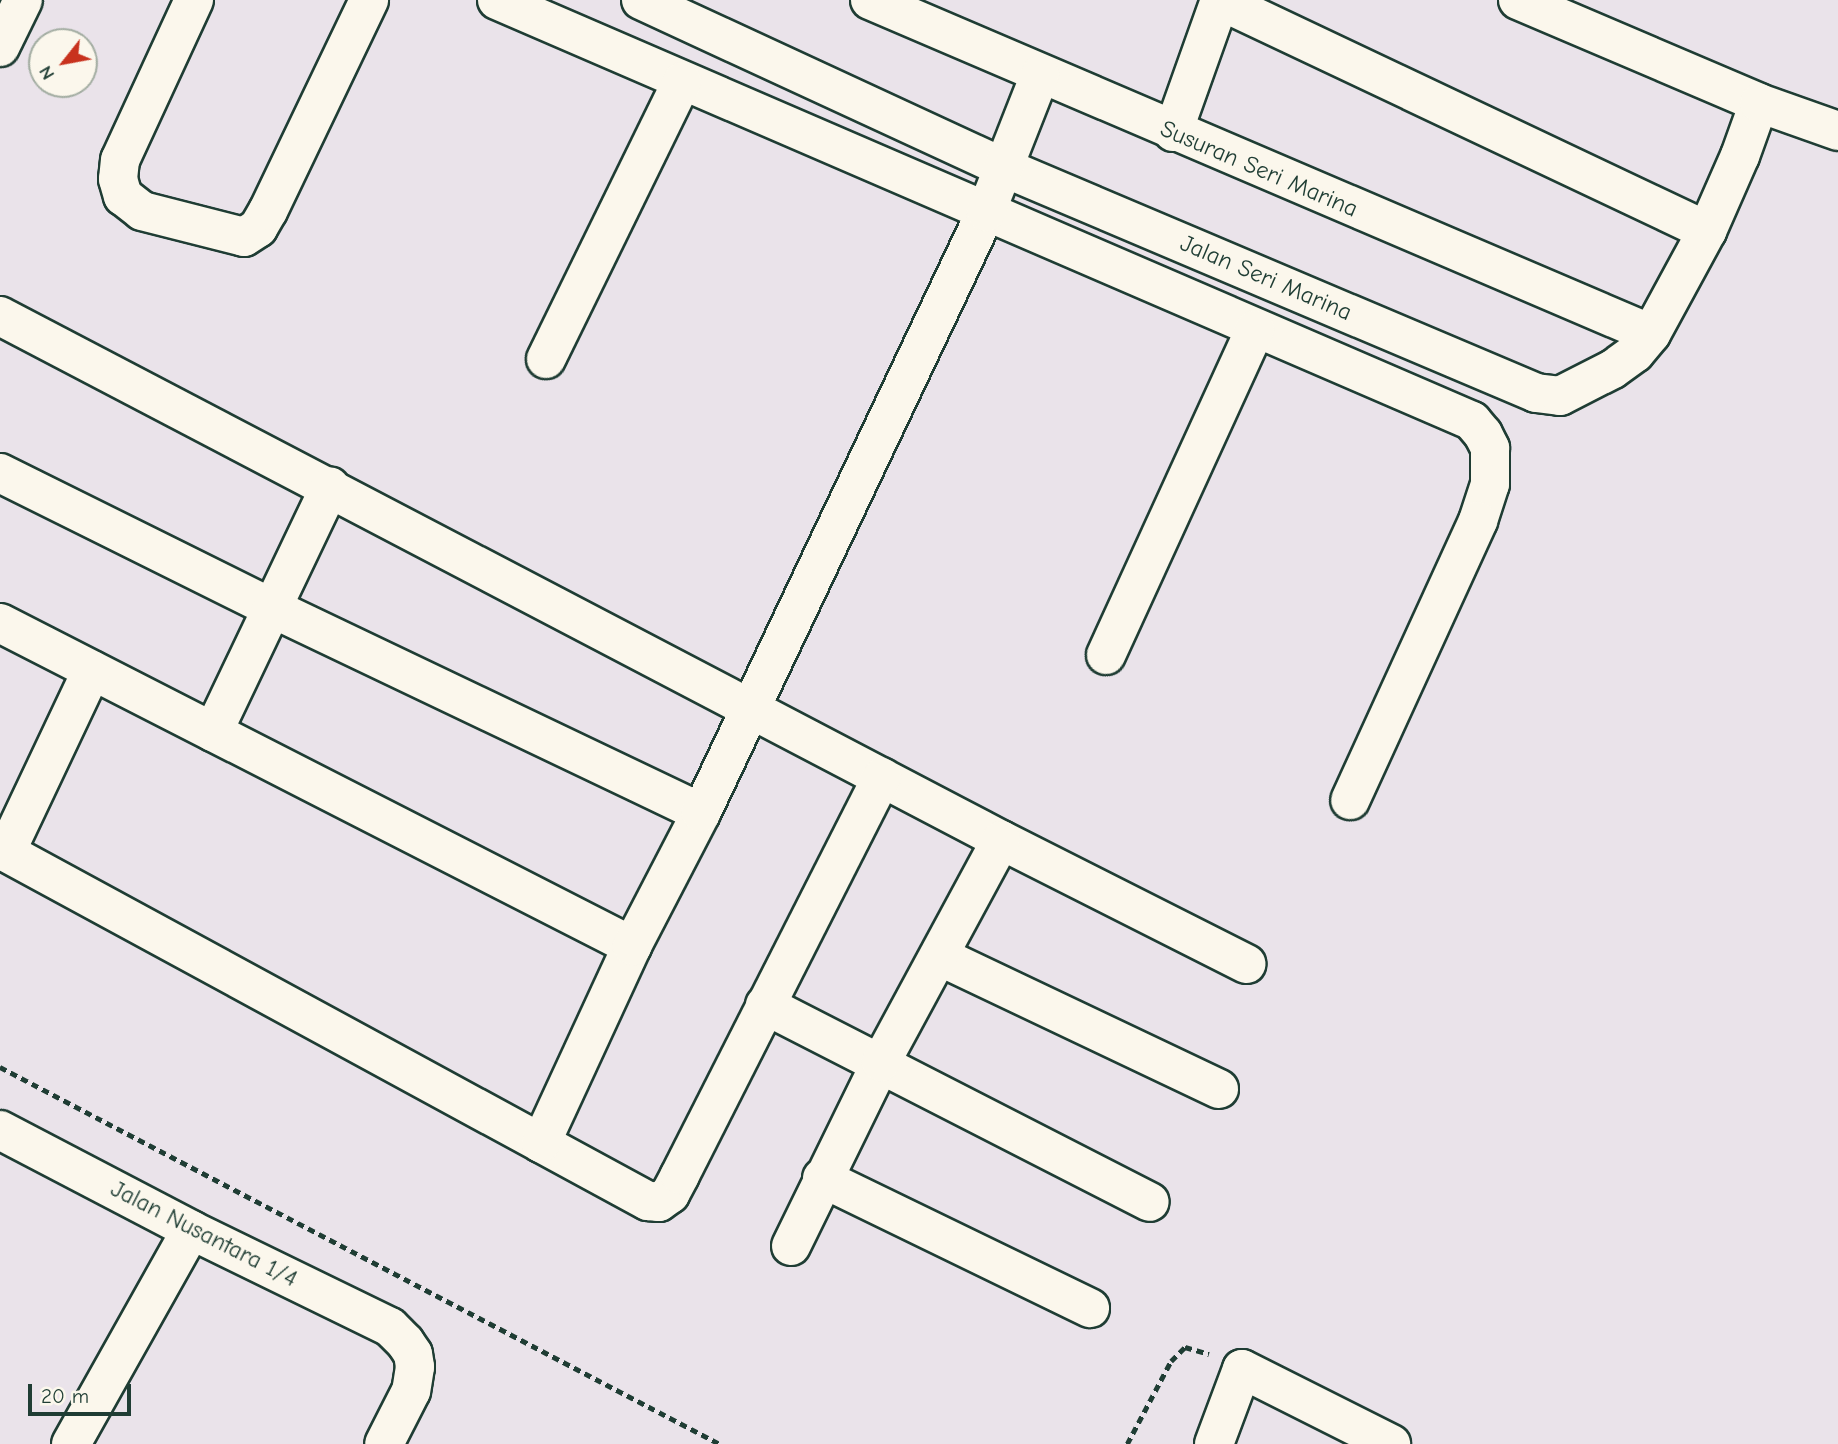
<!DOCTYPE html>
<style>
body{margin:0}
#map{position:relative;width:1838px;height:1444px;overflow:hidden;background:#eae3ea;font-family:"Comic Neue",sans-serif}
div>[style]{position:absolute}
[style*='--x']{left:calc(var(--x)*1px);top:calc(var(--y)*1px);width:calc(var(--w)*1px);rotate:calc(var(--a)*1deg)}
.path>*{height:4.5px;margin-top:-2.25px;transform-origin:0;background:repeating-linear-gradient(90deg,#1f3d34 0 7px,transparent 0 12px)}
.roads{filter:drop-shadow(2px 0 #1f3d34) drop-shadow(-2px 0 #1f3d34) drop-shadow(0 2px #1f3d34) drop-shadow(0 -2px #1f3d34)}
.minor>*{height:38px;margin:-19px;padding:0 19px;transform-origin:19px;border-radius:19px;background:#fbf7ec}
span{translate:-50% -50%;white-space:nowrap;text-align:center;line-height:1.15;-webkit-text-stroke:5px #fbf7ec;paint-order:stroke}
.street-label{font-size:24px;color:#1f3d34}
.north{position:absolute;left:28px;top:28px;width:70px;height:70px;box-sizing:border-box;background:#fbf7ec;border:2px solid #a3ada2;border-radius:50%;rotate:239deg;font-size:19px;font-weight:700;line-height:28px;text-align:center;color:#1f3d34}
.north::after{content:'';display:block;margin:auto;width:24px;height:32px;background:#c8321e;clip-path:polygon(50% 0,100% 100%,50% 72%,0 100%)}
.scale{position:absolute;left:28px;top:1384px;width:103px;height:32px;box-sizing:border-box;border:4px solid #1f3d34;border-top:0;padding-left:9px;font-size:21px;line-height:24px;white-space:nowrap;color:#1f3d34;-webkit-text-stroke:5px #fbf7ec;paint-order:stroke}
</style>
<div id="map">
<div class="path">
<i style="--x:0;--y:1067;--w:813;--a:27.64"></i>
<i style="--x:1127;--y:1444;--w:94;--a:-62.1"></i>
<i style="--x:1171;--y:1361;--w:20;--a:-45"></i>
<i style="--x:1185;--y:1347;--w:25;--a:16"></i>
</div>
<div class="roads">
<div class="minor">
<i style="--x:194;--y:0;--w:176;--a:114.8"></i>
<i style="--x:120;--y:160;--w:19;--a:96"></i>
<i style="--x:118;--y:179;--w:18;--a:74"></i>
<i style="--x:123;--y:196;--w:24;--a:38"></i>
<i style="--x:142;--y:211;--w:105;--a:14.3"></i>
<i style="--x:244;--y:237;--w:17;--a:-33"></i>
<i style="--x:258;--y:228;--w:20;--a:-60"></i>
<i style="--x:268;--y:211;--w:234;--a:-64.4"></i>
<i style="--x:497;--y:0;--w:1062;--a:23.35"></i>
<i style="--x:1472;--y:421;--w:17;--a:50"></i>
<i style="--x:1483;--y:434;--w:16;--a:63"></i>
<i style="--x:1490;--y:448;--w:36;--a:90"></i>
<i style="--x:1490;--y:484;--w:39;--a:108"></i>
<i style="--x:1478;--y:521;--w:307;--a:114.6"></i>
<i style="--x:641;--y:0;--w:401;--a:24.8"></i>
<i style="--x:1005;--y:168;--w:577;--a:22.96"></i>
<i style="--x:1536;--y:393;--w:24;--a:7"></i>
<i style="--x:1560;--y:396;--w:59;--a:-27"></i>
<i style="--x:1613;--y:369;--w:27;--a:-36"></i>
<i style="--x:1635;--y:353;--w:25;--a:-50"></i>
<i style="--x:1651;--y:334;--w:117;--a:-61.5"></i>
<i style="--x:1707;--y:231;--w:82;--a:-66.3"></i>
<i style="--x:1740;--y:156;--w:56;--a:-70.3"></i>
<i style="--x:870;--y:0;--w:849;--a:23.15"></i>
<i style="--x:1219;--y:0;--w:540;--a:25.33"></i>
<i style="--x:1518;--y:0;--w:262;--a:23.1"></i>
<i style="--x:1759;--y:103;--w:84;--a:19.5"></i>
<i style="--x:0;--y:47;--w:52;--a:-63.9"></i>
<i style="--x:1173;--y:132;--w:140;--a:-70.4"></i>
<i style="--x:0;--y:316;--w:1130;--a:27.63"></i>
<i style="--x:1001;--y:840;--w:275;--a:26.8"></i>
<i style="--x:546;--y:359;--w:309;--a:-63.9"></i>
<i style="--x:0;--y:473;--w:304;--a:26.4"></i>
<i style="--x:272;--y:608;--w:475;--a:25.5"></i>
<i style="--x:0;--y:623;--w:710;--a:27.07"></i>
<i style="--x:1106;--y:655;--w:358;--a:-65.4"></i>
<i style="--x:213;--y:732;--w:272;--a:-64.5"></i>
<i style="--x:0;--y:849;--w:616;--a:28.52"></i>
<i style="--x:541;--y:1143;--w:122;--a:28.5"></i>
<i style="--x:648;--y:1201;--w:11;--a:5"></i>
<i style="--x:659;--y:1202;--w:14;--a:-36"></i>
<i style="--x:670;--y:1194;--w:21;--a:-62"></i>
<i style="--x:680;--y:1175;--w:446;--a:-63.1"></i>
<i style="--x:6;--y:852;--w:201;--a:-64.7"></i>
<i style="--x:939;--y:956;--w:310;--a:25.4"></i>
<i style="--x:765;--y:1005;--w:432;--a:27.1"></i>
<i style="--x:0;--y:1130;--w:216;--a:27.6"></i>
<i style="--x:191;--y:1230;--w:221;--a:26"></i>
<i style="--x:390;--y:1327;--w:21;--a:45"></i>
<i style="--x:405;--y:1342;--w:14;--a:56"></i>
<i style="--x:413;--y:1354;--w:13;--a:81"></i>
<i style="--x:415;--y:1367;--w:24;--a:99"></i>
<i style="--x:411;--y:1391;--w:59;--a:117"></i>
<i style="--x:541;--y:1143;--w:217;--a:-65.2"></i>
<i style="--x:632;--y:946;--w:150;--a:-62.6"></i>
<i style="--x:701;--y:813;--w:665;--a:-64.63"></i>
<i style="--x:986;--y:212;--w:147;--a:-68.5"></i>
<i style="--x:822;--y:1178;--w:298;--a:25.9"></i>
<i style="--x:791;--y:1246;--w:205;--a:-63.9"></i>
<i style="--x:881;--y:1062;--w:252;--a:-61.6"></i>
<i style="--x:71;--y:1444;--w:245;--a:-60.7"></i>
<i style="--x:1214;--y:1444;--w:80;--a:-69.5"></i>
<i style="--x:1242;--y:1369;--w:167;--a:26.7"></i>
</div>
</div>
<div class="street-label">
<span style="left:1259px;top:169px;rotate:23deg">Susuran Seri Marina</span>
<span style="left:1266px;top:278px;rotate:23deg">Jalan Seri Marina</span>
<span style="left:204px;top:1234px;rotate:27deg">Jalan Nusantara 1/4</span>
</div>
<div class="north">N</div>
<div class="scale">20 m</div>
</div>
